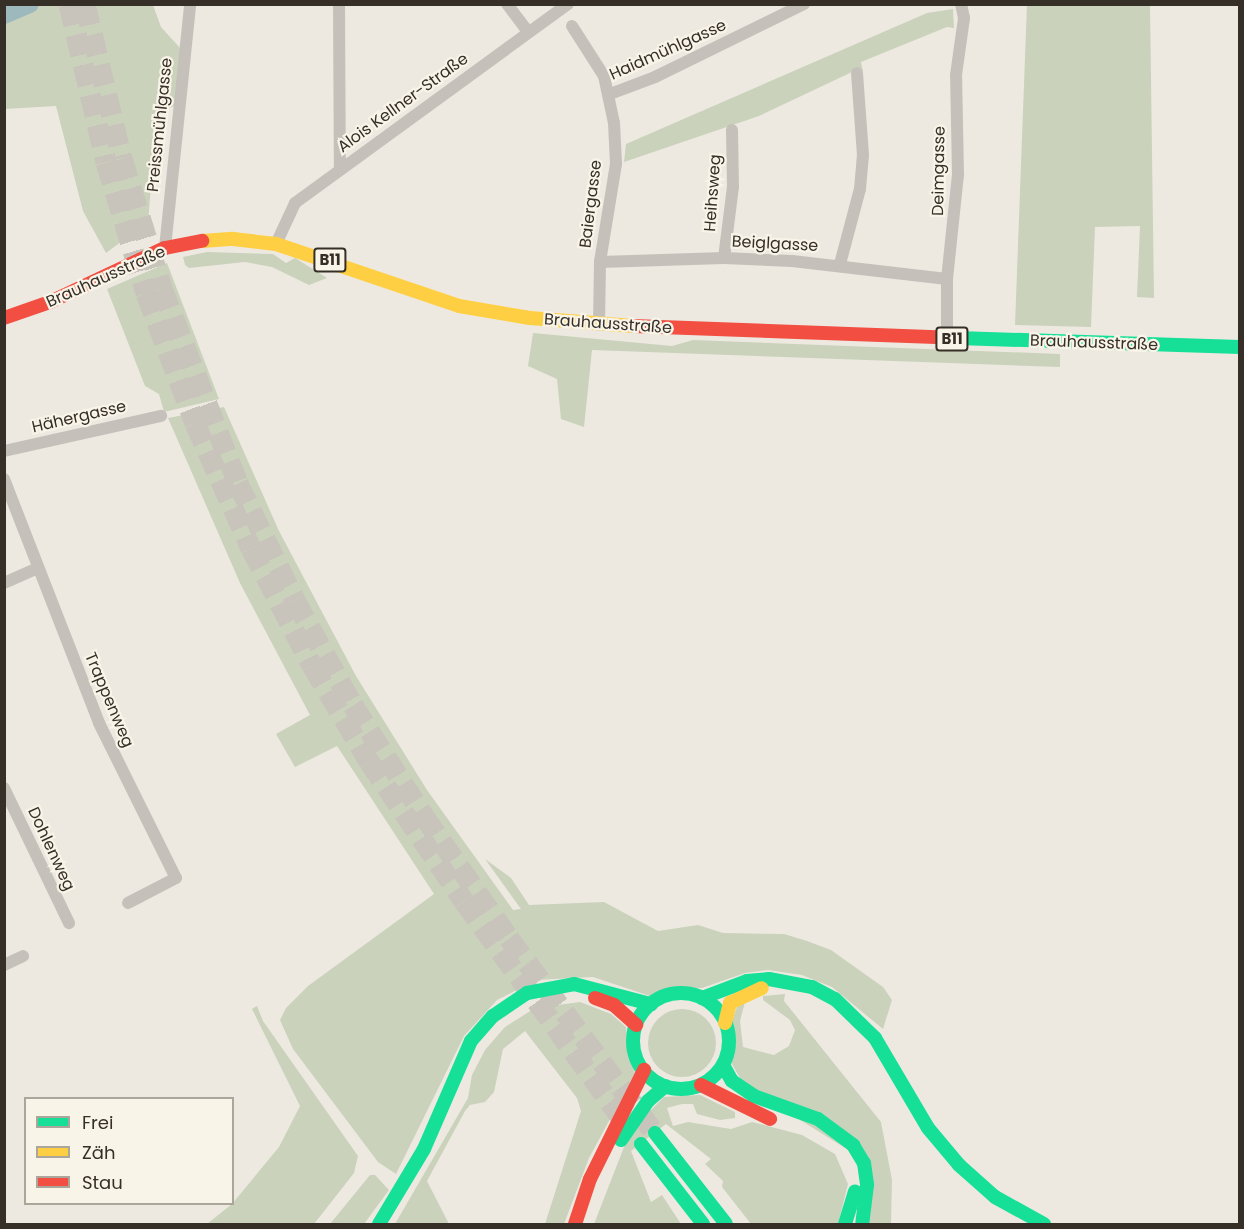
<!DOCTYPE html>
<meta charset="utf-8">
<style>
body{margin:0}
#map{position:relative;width:1244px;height:1229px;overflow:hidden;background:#ede9e1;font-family:Poppins,sans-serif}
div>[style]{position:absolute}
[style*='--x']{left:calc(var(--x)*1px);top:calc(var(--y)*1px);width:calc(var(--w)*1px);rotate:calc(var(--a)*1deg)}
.green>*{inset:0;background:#cad2bb}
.round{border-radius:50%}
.river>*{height:18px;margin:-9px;padding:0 9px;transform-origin:9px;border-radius:9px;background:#9eb9bd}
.highway-tunnel>*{height:21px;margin-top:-10.5px;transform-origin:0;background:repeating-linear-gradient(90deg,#c8c4bc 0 21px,transparent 0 31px)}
.street>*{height:12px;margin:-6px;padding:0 6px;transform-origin:6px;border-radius:6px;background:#c5c1ba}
.fast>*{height:14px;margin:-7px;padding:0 7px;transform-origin:7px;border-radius:7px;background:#16e098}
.fast>.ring{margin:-7px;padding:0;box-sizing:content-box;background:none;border:14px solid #16e098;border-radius:50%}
.slow>*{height:14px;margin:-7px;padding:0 7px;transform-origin:7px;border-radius:7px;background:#ffcf43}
.jam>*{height:14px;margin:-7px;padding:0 7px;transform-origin:7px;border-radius:7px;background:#f24e42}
span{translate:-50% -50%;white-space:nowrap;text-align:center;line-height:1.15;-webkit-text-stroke:4.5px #f9f4e8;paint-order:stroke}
.shield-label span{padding:2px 4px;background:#f9f4e8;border:2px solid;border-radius:4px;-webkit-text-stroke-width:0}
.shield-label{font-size:15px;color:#362f28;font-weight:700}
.street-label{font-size:16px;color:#362f28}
.frame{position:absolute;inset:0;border:6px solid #362f28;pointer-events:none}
.legend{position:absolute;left:24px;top:1097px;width:210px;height:108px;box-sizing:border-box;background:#f9f4e8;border:2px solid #aba59b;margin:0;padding:8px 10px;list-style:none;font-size:18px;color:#362f28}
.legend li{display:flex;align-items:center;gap:12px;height:30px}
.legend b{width:30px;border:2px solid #aba59b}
</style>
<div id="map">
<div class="green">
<i style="clip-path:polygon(1027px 4px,1150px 5px,1154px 298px,1137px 297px,1140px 226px,1095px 227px,1091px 327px,1015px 325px)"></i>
<i style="clip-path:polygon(4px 5px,153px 5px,161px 27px,180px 48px,176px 106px,157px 111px,147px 235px,141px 239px,122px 241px,106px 253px,83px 211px,56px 106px,5px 109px)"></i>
<i style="clip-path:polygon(953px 9px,954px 28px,947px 27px,861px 62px,863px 72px,852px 72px,759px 116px,624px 162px,626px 144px,927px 13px)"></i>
<i style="clip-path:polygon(207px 252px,273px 254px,286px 263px,295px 258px,327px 278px,309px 285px,272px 267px,245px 262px,189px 268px,185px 265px,183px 257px)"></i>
<i style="clip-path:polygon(167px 263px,219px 399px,164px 412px,159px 394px,145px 386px,107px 289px)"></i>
<i style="clip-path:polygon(533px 333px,672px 346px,693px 340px,1060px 354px,1060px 367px,592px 350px,584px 427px,561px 419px,557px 379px,528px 366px)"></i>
<i style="clip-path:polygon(224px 407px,279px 531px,356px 676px,427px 790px,513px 910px,521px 909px,485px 859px,511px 878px,529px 905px,604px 902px,658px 931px,698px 925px,723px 933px,784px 934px,807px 941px,831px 950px,883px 987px,892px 1000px,883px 1029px,832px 987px,802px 975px,768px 970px,745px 973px,702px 988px,676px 988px,653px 997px,593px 977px,537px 980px,497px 1000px,464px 1036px,396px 1174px,378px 1162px,293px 1049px,280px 1020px,286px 1008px,308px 986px,434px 894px,337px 746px,295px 767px,276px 734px,310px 715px,240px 583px,168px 418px)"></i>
<i style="clip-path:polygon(785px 994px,784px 1001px,881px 1122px,892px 1180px,891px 1224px,866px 1224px,866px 1161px,744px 1085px,732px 1064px,732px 1021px,737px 1007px,745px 1002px,740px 1021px,743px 1047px,774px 1055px,789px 1046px,795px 1030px,790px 1020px,763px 1000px,763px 996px)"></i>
<i style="clip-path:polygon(580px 1002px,611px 1014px,626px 1027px,628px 1057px,635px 1073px,589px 1158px,564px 1224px,545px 1224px,581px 1111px,577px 1098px,525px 1031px,503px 1049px,494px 1092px,485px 1102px,470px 1105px,465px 1111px,427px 1181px,449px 1224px,395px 1224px,468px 1098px,472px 1075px,485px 1050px,505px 1027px,535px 1008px)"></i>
<i style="clip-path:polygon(257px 1006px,263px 1021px,358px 1156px,354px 1173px,314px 1224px,207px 1224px,232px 1204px,279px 1147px,300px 1106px,252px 1009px)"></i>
<i class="round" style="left:648px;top:1009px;width:68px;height:68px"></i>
<i style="clip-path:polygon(700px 1095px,735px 1112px,735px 1118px,720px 1120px,697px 1114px,693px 1104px,682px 1104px,667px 1108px,673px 1126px,688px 1122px,731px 1129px,752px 1122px,802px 1135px,835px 1154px,848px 1184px,838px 1224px,751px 1224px,722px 1187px,723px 1181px,705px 1164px,711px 1159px,666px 1124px,631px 1151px,651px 1202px,662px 1195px,681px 1224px,594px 1224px,624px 1147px,647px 1114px,664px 1097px)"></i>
<i style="clip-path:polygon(370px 1175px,375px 1175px,389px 1190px,364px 1224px,330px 1224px)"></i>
</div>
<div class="river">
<i style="--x:4;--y:15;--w:28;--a:-23"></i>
</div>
<div class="highway-tunnel">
<i style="--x:69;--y:4;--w:162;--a:76.8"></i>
<i style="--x:106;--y:162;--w:137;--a:73"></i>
<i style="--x:146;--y:293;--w:139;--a:69.3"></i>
<i style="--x:195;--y:423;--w:137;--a:65.9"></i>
<i style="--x:251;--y:548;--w:132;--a:62.5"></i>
<i style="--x:312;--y:665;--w:112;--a:59.3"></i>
<i style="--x:369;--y:761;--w:169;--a:55.8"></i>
<i style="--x:464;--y:901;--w:284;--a:54"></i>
<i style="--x:85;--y:4;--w:158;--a:76.5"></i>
<i style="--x:122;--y:158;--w:136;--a:72.9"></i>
<i style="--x:162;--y:288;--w:209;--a:68.7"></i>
<i style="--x:238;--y:483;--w:130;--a:64"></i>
<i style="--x:295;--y:600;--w:120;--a:61.1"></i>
<i style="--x:353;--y:705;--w:132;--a:57.4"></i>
<i style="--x:424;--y:816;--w:149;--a:55.1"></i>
<i style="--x:509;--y:938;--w:244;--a:53.2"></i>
</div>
<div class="street">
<i style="--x:339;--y:4;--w:165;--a:89.7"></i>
<i style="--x:507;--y:4;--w:35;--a:53"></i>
<i style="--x:572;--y:26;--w:59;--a:57.4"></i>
<i style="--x:604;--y:76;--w:48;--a:78"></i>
<i style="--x:614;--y:123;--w:41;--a:87.2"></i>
<i style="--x:616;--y:164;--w:99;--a:99.3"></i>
<i style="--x:600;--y:262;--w:63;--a:90.9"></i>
<i style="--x:610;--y:94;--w:48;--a:-20.7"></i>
<i style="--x:655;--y:77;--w:166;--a:-26.1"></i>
<i style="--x:276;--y:244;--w:45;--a:-65.1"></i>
<i style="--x:295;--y:203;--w:338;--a:-36.1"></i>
<i style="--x:165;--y:248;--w:245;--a:-84.1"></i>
<i style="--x:724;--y:258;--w:72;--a:-82.8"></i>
<i style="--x:733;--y:187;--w:57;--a:-91"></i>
<i style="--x:600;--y:262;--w:124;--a:-1.8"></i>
<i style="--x:724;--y:258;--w:68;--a:2.5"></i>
<i style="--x:792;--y:261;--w:156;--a:6.6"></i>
<i style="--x:840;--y:264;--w:78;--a:-75.1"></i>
<i style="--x:860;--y:189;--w:34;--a:-85"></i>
<i style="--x:863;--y:155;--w:82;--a:-94.2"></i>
<i style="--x:947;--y:339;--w:60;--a:-90"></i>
<i style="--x:947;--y:279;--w:105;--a:-84"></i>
<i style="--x:958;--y:175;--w:100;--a:-91.1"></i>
<i style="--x:956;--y:75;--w:58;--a:-82"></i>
<i style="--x:964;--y:18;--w:14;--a:-102"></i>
<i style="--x:4;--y:451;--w:161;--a:-12.6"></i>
<i style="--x:4;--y:479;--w:262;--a:68.7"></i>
<i style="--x:99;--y:723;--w:173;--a:63.6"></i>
<i style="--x:176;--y:878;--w:54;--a:152.5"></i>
<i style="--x:4;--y:583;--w:37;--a:-24"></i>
<i style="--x:4;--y:788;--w:150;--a:64.3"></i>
<i style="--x:4;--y:965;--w:21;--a:-25"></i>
</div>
<div class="fast">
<i style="--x:957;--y:338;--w:283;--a:1.8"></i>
<i class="ring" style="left:633px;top:993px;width:82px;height:82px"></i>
<i style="--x:702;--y:998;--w:48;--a:-20.7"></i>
<i style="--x:747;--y:981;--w:22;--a:-5"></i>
<i style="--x:769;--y:979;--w:44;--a:10.5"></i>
<i style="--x:812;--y:987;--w:26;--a:28"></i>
<i style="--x:835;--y:999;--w:56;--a:44.3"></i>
<i style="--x:875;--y:1038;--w:104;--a:59.5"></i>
<i style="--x:928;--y:1128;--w:48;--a:50"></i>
<i style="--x:959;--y:1165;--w:48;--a:41.6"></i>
<i style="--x:995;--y:1197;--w:56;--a:28.9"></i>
<i style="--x:723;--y:1065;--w:18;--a:61"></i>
<i style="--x:732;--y:1081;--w:27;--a:34"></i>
<i style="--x:754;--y:1096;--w:68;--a:19.8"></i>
<i style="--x:818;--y:1119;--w:44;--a:36.6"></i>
<i style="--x:853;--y:1145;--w:21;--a:59"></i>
<i style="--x:864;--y:1163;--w:22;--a:82"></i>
<i style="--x:867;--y:1185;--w:39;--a:97"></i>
<i style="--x:655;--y:1133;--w:115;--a:52"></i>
<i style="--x:621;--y:1140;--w:47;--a:-55.3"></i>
<i style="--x:648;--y:1101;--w:23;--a:-41"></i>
<i style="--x:641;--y:1144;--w:101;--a:52.2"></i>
<i style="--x:379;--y:1224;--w:87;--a:-59"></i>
<i style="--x:424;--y:1149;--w:118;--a:-66.5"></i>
<i style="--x:471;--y:1041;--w:33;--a:-49"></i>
<i style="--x:493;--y:1016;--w:41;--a:-34.1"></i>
<i style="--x:527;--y:993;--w:48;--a:-10.8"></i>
<i style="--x:574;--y:984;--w:80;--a:14.6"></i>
<i style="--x:845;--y:1224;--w:34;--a:-73"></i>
</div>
<div class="slow">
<i style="--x:202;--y:241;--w:31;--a:-4"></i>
<i style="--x:233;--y:239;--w:43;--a:6.6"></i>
<i style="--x:276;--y:244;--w:193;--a:18.7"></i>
<i style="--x:459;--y:306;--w:72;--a:9.6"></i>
<i style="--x:530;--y:318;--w:103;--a:4.4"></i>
<i style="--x:725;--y:1023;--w:21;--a:-76"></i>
<i style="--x:730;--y:1003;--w:35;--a:-25"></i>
</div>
<div class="jam">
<i style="--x:4;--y:318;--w:49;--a:-19.2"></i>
<i style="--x:50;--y:302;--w:127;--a:-25.2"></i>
<i style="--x:165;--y:248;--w:38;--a:-11"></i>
<i style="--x:633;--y:326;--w:324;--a:2.1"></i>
<i style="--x:595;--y:998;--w:20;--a:20"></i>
<i style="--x:614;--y:1005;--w:30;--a:42"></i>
<i style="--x:701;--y:1085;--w:77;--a:26.2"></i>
<i style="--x:575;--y:1224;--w:47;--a:-71.6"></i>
<i style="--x:590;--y:1179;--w:122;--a:-63.6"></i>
</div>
<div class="shield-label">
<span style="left:330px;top:260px">B11</span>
<span style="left:952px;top:339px">B11</span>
</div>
<div class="street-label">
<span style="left:668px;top:50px;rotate:-24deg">Haidmühlgasse</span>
<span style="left:403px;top:103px;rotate:-36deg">Alois Kellner-Straße</span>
<span style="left:160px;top:125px;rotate:-84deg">Preissmühlgasse</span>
<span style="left:939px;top:171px;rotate:-89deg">Deimgasse</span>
<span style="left:713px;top:193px;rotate:-86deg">Heihsweg</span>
<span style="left:591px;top:204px;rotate:-83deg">Baiergasse</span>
<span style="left:775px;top:244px;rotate:3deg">Beiglgasse</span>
<span style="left:106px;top:277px;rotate:-24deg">Brauhausstraße</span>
<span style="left:608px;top:324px;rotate:4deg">Brauhausstraße</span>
<span style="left:1094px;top:343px;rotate:2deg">Brauhausstraße</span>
<span style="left:79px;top:417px;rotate:-13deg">Hähergasse</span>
<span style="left:109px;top:700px;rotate:67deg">Trappenweg</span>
<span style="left:51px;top:849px;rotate:65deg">Dohlenweg</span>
</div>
<div class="frame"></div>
<ul class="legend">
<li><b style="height:8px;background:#16e098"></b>Frei</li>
<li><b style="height:8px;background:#ffcf43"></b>Zäh</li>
<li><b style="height:8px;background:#f24e42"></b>Stau</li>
</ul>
</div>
